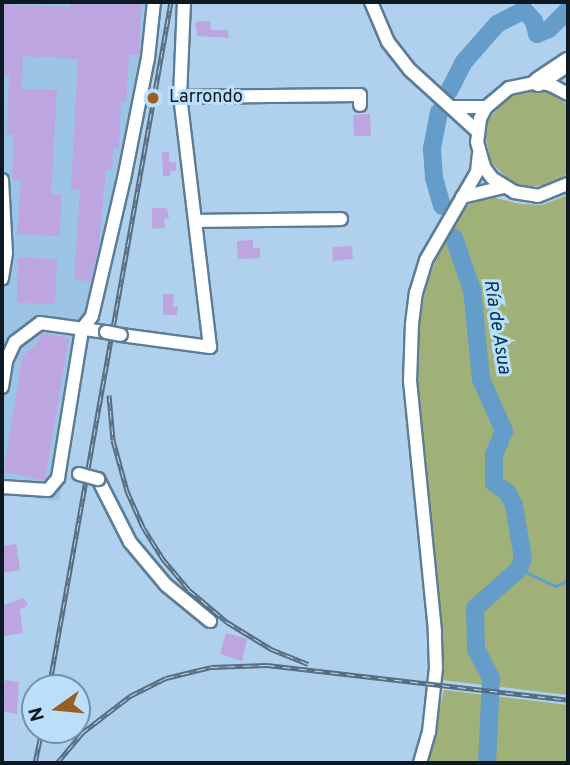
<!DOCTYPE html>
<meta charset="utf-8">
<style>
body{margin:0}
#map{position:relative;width:570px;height:765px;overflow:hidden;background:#afd1ed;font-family:Overpass,sans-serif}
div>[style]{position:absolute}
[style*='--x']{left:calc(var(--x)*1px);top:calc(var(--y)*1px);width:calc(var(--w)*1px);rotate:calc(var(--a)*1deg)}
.built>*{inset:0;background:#9cc4e4}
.green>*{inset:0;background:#9fb178}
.stream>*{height:2.5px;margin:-1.25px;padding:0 1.25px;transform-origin:1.25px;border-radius:1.25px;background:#649dc9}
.river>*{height:18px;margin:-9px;padding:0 9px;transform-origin:9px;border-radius:9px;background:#649dc9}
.building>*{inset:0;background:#bda5e1}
.roads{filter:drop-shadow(2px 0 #5d7d96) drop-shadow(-2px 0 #5d7d96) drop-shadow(0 2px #5d7d96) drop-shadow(0 -2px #5d7d96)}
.minor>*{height:12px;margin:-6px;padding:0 6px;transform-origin:6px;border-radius:6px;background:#fff}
.highway>*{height:18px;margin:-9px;padding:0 9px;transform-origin:9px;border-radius:9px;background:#fff}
.rail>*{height:5px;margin-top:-2.5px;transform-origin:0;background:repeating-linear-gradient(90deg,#bbdefb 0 8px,#576d80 0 16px);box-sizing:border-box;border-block:2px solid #576d80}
.bridges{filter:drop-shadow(2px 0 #5d7d96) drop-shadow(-2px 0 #5d7d96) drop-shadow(0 2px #5d7d96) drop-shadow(0 -2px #5d7d96)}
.minor-bridge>*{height:12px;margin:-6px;padding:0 6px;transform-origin:6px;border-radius:6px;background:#fff}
.dots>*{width:19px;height:19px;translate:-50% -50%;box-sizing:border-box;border:4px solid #bbdefb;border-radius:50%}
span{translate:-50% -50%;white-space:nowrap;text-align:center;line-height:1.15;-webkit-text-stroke:6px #bbdefb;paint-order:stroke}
.poi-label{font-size:18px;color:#0d1a24}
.left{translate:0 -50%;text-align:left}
.water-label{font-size:19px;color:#01314e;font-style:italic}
.frame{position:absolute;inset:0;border:4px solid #0d1a24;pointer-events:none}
.north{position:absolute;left:21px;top:674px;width:70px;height:70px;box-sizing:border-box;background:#bbdefb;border:2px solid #7590a5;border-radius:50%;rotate:255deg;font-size:19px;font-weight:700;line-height:28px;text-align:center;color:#0d1a24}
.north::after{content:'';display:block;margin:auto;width:24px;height:32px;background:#9a5f20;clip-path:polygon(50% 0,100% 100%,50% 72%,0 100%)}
</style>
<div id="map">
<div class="built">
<i style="clip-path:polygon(2px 2px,159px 2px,129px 183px,102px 306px,87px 349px,59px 501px,2px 494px)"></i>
</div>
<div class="green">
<i style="clip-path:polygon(536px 90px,550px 93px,568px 105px,568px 173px,553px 184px,525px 187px,511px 182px,491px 162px,485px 133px,489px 119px,508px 97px)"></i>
<i style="clip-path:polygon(568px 195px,568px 695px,442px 680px,434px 550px,417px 386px,419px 329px,426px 284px,446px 238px,468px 205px,488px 196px,520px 204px,542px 205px)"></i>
<i style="clip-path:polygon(444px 690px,568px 705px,568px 763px,427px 763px)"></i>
</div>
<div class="stream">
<i style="--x:519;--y:569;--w:40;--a:25"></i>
<i style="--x:555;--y:586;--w:14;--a:-21"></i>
</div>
<div class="river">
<i style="--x:449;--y:91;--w:31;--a:-63"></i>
<i style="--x:463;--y:63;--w:52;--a:-48.9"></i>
<i style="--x:497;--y:24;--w:30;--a:-27"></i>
<i style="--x:524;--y:10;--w:15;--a:48"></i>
<i style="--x:534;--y:21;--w:13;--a:77"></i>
<i style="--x:537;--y:34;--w:13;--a:-23"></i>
<i style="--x:549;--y:29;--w:27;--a:-45"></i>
<i style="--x:439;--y:112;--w:38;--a:101"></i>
<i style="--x:432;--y:149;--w:29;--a:86"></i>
<i style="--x:434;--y:178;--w:29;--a:74"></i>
<i style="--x:454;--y:238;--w:55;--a:70.9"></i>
<i style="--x:472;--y:290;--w:89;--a:84.2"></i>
<i style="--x:481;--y:379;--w:57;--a:66.1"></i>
<i style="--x:504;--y:431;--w:25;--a:113"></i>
<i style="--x:494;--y:454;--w:29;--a:90"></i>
<i style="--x:494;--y:483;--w:16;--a:35"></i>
<i style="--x:507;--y:492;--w:15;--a:62"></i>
<i style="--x:514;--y:505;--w:54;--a:80.4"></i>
<i style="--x:523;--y:558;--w:12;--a:110"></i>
<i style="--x:519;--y:569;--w:59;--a:138.4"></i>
<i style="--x:475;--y:608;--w:41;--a:88.6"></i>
<i style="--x:476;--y:649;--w:34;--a:63"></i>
<i style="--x:491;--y:679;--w:84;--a:92.7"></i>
</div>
<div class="building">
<i style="clip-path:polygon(70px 2px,141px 2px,139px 55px,129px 55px,126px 102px,121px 102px,119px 148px,113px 148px,112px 170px,106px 170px,98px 250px,91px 281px,74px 280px,80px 190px,71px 190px,78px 59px,23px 56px,22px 89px,57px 90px,51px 194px,61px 194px,60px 236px,17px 234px,21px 180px,12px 180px,14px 135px,7px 134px,9px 75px,2px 74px,3px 4px,70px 7px)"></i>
<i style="clip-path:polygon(210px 21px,211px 30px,228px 30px,229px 38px,197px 36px,195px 22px)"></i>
<i style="clip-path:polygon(370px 114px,371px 136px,354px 136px,353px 115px)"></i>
<i style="clip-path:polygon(162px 152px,169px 152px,169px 162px,176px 162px,176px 171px,170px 171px,170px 176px,163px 176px)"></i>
<i style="clip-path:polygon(152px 208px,167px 208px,169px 218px,164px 219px,165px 228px,152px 229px)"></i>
<i style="clip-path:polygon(253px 240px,253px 248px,260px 248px,260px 258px,238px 259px,237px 241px)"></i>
<i style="clip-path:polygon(352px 246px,353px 259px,333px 261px,332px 247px)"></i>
<i style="clip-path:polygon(18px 257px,57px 259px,55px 304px,17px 303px)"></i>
<i style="clip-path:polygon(163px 294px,174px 294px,173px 307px,178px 306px,177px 315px,163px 315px)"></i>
<i style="clip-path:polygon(41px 333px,69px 338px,45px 480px,4px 472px,22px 357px,39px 341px)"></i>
<i style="clip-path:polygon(16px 544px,20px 570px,2px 573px,2px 546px)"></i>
<i style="clip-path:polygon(24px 598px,28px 605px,20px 610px,23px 633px,4px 636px,2px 606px)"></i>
<i style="clip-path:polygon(226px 633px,247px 639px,242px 661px,220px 654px)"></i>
<i style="clip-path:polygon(5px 680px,19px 682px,17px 714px,2px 711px)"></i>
</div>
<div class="roads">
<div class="minor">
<i style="--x:371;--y:2;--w:43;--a:67"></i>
<i style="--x:388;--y:42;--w:36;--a:52"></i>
<i style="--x:410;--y:70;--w:91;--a:42.3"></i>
<i style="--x:568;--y:94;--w:19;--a:-152"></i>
<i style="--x:551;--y:85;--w:13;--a:-167"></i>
<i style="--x:538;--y:82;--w:30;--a:168"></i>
<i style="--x:509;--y:88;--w:30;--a:140"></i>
<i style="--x:486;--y:107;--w:13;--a:117"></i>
<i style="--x:480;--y:119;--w:23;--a:97"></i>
<i style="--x:477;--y:142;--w:26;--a:74"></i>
<i style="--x:484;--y:167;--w:14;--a:54"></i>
<i style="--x:492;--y:178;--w:26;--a:32"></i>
<i style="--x:514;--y:192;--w:24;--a:9"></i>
<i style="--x:538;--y:196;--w:32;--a:-22"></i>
<i style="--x:180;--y:97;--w:180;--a:-0.6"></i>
<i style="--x:360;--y:95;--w:10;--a:90"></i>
<i style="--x:452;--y:107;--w:34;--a:0"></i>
<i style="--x:2;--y:180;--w:73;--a:86.9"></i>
<i style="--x:6;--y:253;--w:26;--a:99"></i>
<i style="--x:462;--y:197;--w:42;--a:-13.7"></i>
<i style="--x:197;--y:221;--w:144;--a:-0.8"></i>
<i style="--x:121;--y:335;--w:90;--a:7.7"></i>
<i style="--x:210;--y:347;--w:252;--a:-96.8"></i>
<i style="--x:180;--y:97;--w:95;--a:-87.6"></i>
<i style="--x:2;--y:360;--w:4;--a:14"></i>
<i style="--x:6;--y:361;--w:21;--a:-65"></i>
<i style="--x:15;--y:342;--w:31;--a:-37"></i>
<i style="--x:40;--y:323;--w:67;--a:7.8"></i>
<i style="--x:2;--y:387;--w:26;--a:-81"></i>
<i style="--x:98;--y:479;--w:71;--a:63.1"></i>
<i style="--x:130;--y:542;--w:56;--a:50.1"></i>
<i style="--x:166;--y:585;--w:57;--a:39.3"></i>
<i style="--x:2;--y:487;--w:46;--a:3.7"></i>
<i style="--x:48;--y:490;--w:16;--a:-50"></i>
<i style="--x:58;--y:478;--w:151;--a:-80.8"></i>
<i style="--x:82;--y:329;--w:16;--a:-52"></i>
<i style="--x:92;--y:316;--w:141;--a:-76.9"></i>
<i style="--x:124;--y:179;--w:123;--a:-78.8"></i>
<i style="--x:148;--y:58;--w:56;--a:-83.9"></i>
<i style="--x:420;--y:763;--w:32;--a:-74"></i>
<i style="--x:429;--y:732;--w:64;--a:-83.8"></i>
<i style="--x:436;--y:668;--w:37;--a:-92"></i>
<i style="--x:435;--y:631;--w:251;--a:-95.7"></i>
<i style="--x:410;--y:381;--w:57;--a:-88"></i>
<i style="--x:412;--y:324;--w:31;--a:-83"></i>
<i style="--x:416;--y:293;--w:34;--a:-73"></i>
<i style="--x:426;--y:260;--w:102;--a:-59.9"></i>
<i style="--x:477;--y:172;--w:18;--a:-84"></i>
</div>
<div class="highway">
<i style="--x:538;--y:82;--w:36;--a:-34"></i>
</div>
</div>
<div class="rail">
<i style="--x:109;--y:395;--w:45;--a:84.9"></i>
<i style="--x:113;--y:440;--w:53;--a:74.6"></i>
<i style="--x:127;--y:491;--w:39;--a:66"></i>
<i style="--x:143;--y:527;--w:38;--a:58"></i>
<i style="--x:163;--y:559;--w:40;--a:50"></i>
<i style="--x:189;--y:590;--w:50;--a:40.1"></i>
<i style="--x:227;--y:622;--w:52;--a:31.5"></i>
<i style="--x:271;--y:649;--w:40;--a:22"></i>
<i style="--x:49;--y:688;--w:697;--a:-79.92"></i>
<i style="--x:35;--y:763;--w:34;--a:-78"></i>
<i style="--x:57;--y:763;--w:39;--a:-50"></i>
<i style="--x:82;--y:733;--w:61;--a:-37.6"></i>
<i style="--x:130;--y:696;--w:40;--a:-26.6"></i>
<i style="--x:166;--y:678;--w:46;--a:-13.7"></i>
<i style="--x:211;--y:667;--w:56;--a:-2"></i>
<i style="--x:267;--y:665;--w:303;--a:6.6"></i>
</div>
<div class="bridges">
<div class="minor-bridge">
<i style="--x:106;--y:332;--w:15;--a:11"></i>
<i style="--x:79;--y:474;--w:20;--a:15"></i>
</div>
</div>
<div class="dots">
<i style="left:153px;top:98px;background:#9a5f20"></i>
</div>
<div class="poi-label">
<span class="left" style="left:169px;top:98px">Larrondo</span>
</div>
<div class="water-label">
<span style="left:496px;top:327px;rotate:81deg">Ría de Asua</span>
</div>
<div class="frame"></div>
<div class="north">N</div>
</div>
